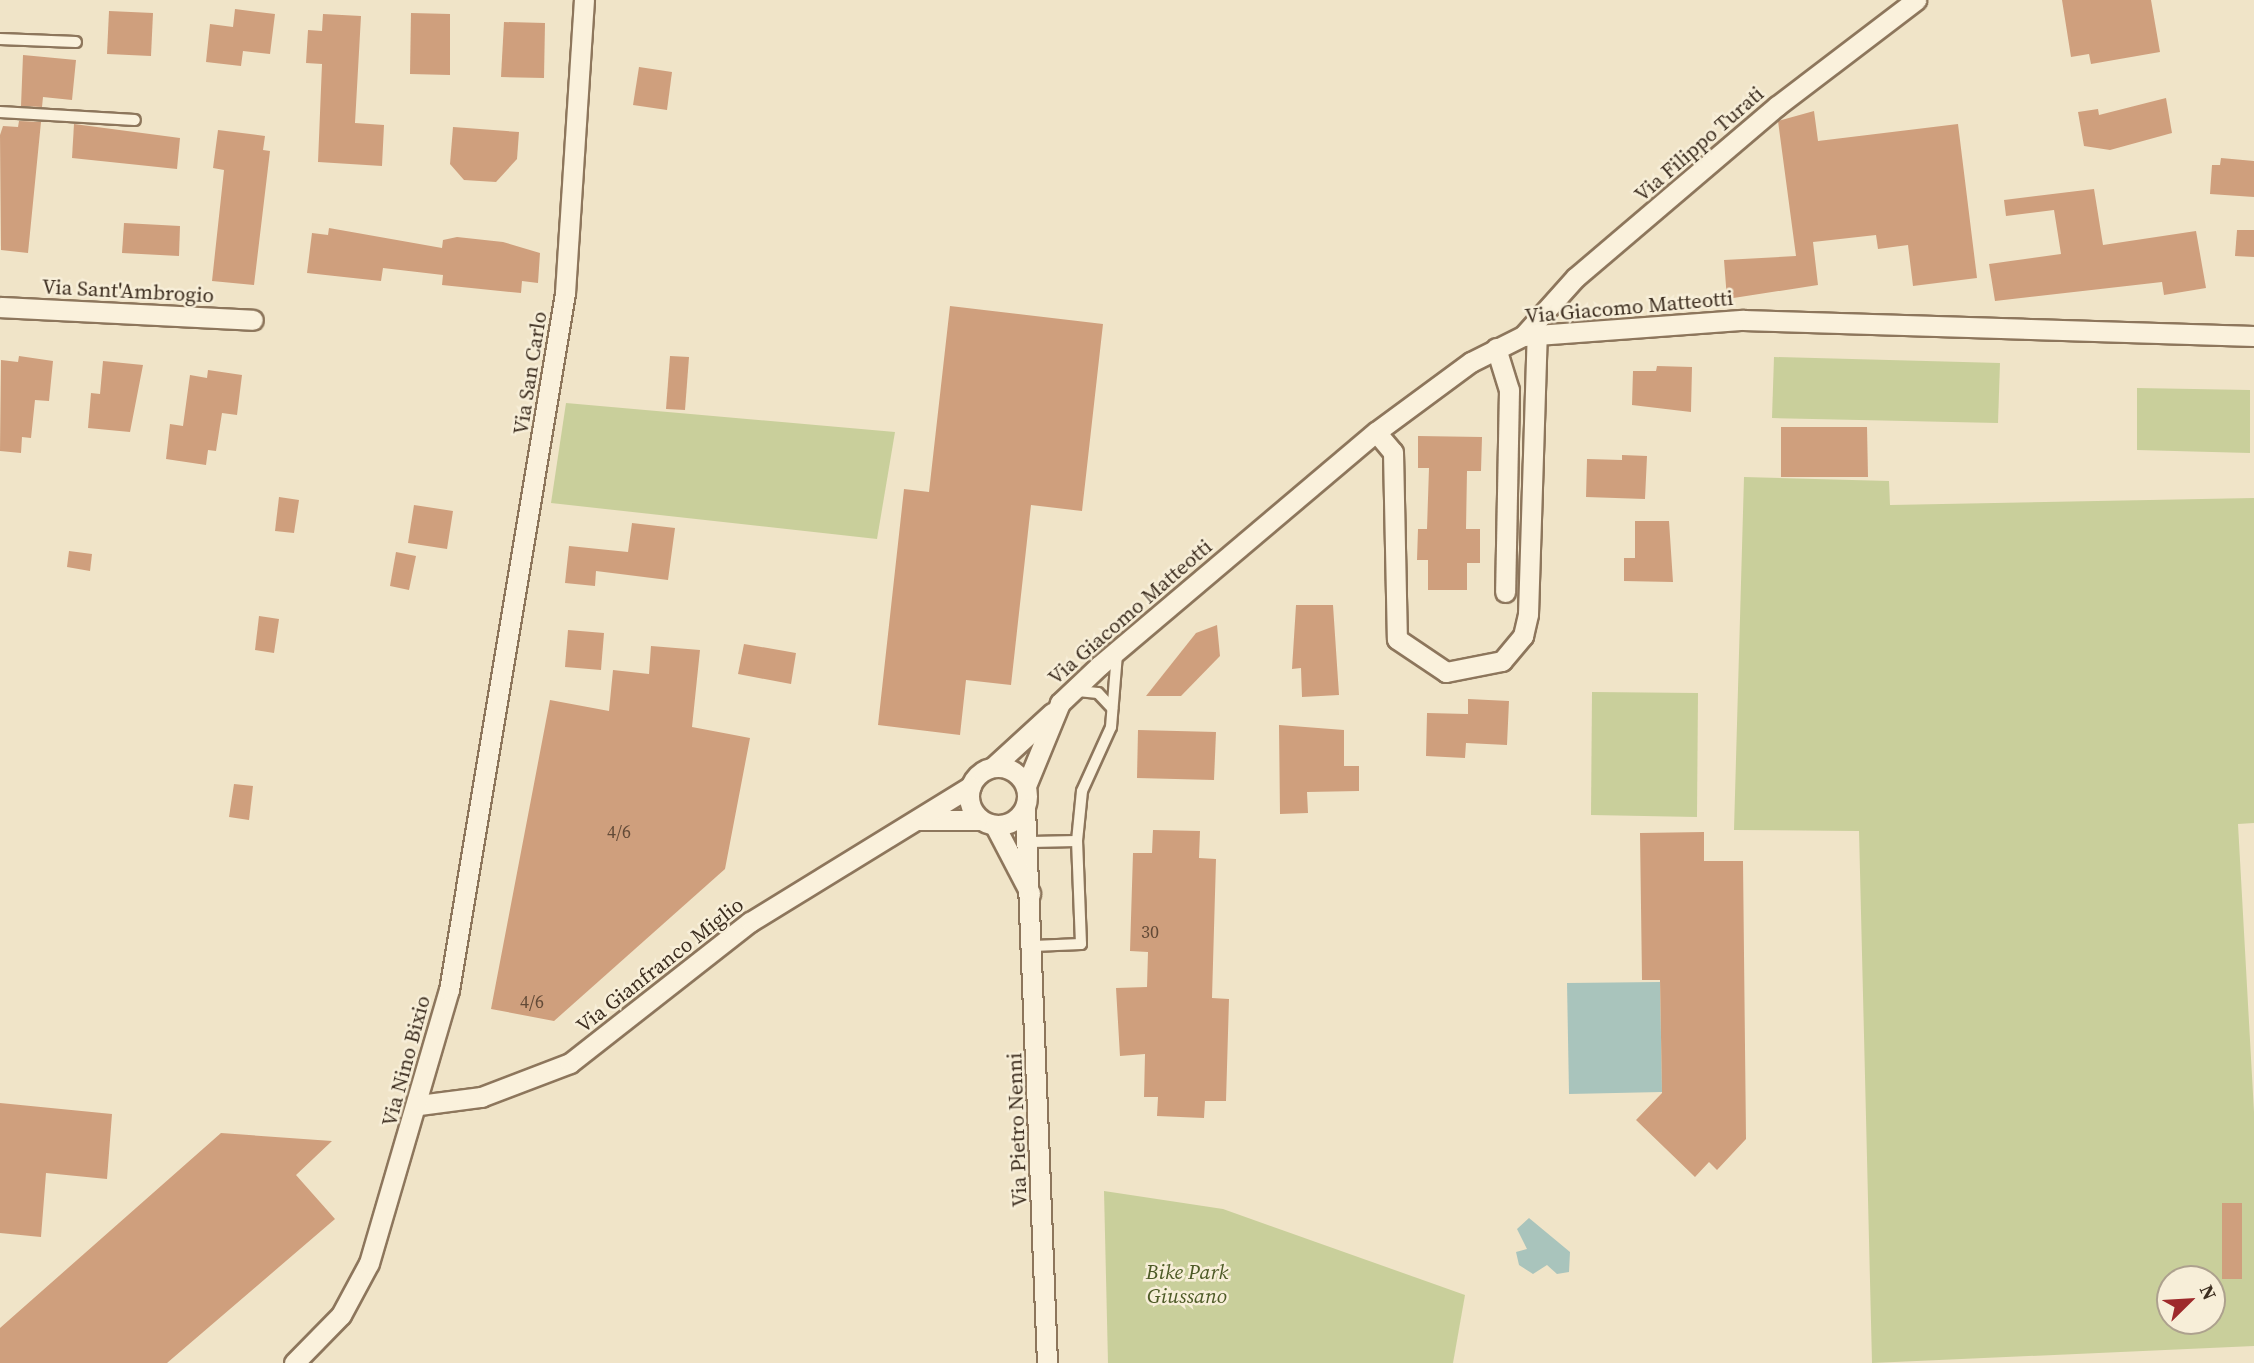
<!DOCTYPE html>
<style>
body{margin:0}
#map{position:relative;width:2254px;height:1363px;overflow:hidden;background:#f0e4c8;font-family:"Source Serif 4",serif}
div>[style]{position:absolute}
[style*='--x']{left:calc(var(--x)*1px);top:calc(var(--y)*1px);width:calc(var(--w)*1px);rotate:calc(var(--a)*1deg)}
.green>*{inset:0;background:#c9cf9b}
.water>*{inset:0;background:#a9c4bc}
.building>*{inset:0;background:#cf9f7d}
.roads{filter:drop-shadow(2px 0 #8d765c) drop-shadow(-2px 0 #8d765c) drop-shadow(0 2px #8d765c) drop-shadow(0 -2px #8d765c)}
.service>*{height:10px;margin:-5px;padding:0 5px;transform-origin:5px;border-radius:5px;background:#faf1dc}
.minor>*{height:19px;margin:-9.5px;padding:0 9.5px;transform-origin:9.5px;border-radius:9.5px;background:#faf1dc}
.minor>.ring{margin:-9.5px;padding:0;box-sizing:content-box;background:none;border:19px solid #faf1dc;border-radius:50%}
span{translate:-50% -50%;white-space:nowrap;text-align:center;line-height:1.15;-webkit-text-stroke:5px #f7eed8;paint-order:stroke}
.number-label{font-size:18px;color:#624a37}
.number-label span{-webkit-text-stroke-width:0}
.street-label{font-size:21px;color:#3d2e20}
.park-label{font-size:21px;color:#4d5a26;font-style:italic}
.north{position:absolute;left:2156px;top:1265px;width:70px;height:70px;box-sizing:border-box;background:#f7eed8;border:2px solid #ada18e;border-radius:50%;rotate:66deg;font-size:19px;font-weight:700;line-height:28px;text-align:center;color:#3d2e20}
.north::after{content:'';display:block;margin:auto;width:24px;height:32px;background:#9e2a2b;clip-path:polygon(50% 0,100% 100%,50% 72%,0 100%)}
</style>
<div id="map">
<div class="green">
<i style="clip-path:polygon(1774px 357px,2000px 363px,1998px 423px,1772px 418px)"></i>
<i style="clip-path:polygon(2137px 388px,2250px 390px,2250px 453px,2137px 450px)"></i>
<i style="clip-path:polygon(566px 403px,895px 432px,877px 539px,551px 503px)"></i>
<i style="clip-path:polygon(evenodd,1744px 477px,1889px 481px,1890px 505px,2254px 498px,2254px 823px,2238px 824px,2254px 1112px,2254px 1346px,1872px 1363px,1859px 831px,1734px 830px,1744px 477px,2170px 1279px,2212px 1279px,2212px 1321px,2170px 1321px,2170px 1279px)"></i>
<i style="clip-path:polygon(1592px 692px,1698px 693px,1697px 817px,1591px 815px)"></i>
<i style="clip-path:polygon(1104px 1191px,1223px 1209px,1465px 1295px,1453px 1363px,1108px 1363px)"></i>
</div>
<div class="water">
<i style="clip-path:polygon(1660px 982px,1662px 1092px,1569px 1094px,1567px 983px)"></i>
<i style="clip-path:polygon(1529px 1218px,1570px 1252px,1569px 1272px,1557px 1274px,1547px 1265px,1533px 1274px,1519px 1265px,1516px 1252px,1527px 1249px,1517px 1229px)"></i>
</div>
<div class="building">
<i style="clip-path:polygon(2062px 0,2151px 0,2160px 52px,2091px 64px,2089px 54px,2071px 57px)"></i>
<i style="clip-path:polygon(235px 9px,275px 14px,270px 54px,243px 51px,241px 66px,206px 62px,210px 24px,233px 27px)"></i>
<i style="clip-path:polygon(109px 11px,153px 13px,151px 56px,107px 54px)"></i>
<i style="clip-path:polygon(411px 13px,450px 14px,450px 75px,410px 74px)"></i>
<i style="clip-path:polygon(323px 14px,361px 16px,355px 123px,384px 125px,382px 166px,318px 162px,322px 64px,306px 63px,308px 30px,322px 31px)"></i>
<i style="clip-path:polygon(504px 22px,545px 23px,544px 78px,501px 77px)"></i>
<i style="clip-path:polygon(23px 55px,76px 60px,72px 100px,43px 97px,42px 107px,21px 106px)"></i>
<i style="clip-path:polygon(639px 67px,672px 72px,667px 110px,633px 105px)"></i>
<i style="clip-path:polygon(2166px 98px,2172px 133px,2110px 150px,2084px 146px,2078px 112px,2098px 109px,2099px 115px)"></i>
<i style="clip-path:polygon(1814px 111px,1818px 141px,1958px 124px,1977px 278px,1913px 286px,1908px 245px,1878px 249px,1876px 235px,1813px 242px,1818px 285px,1727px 299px,1724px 260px,1796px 256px,1778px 121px)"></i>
<i style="clip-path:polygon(19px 121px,41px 122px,28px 253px,1px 250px,0 135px,3px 126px,18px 127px)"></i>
<i style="clip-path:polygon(74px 124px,180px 138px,177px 169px,72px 158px)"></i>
<i style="clip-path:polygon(453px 127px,519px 132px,517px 159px,496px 182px,464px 180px,450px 164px)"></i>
<i style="clip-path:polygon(218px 130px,265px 136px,263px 150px,270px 151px,254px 285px,212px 281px,224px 170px,213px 168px)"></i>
<i style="clip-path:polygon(2221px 158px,2254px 161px,2254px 197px,2210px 194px,2212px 165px,2220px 165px)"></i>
<i style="clip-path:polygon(2094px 189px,2103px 245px,2196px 231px,2206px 288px,2164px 295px,2162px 282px,1995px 301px,1989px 264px,2061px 254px,2054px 210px,2006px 216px,2004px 200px)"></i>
<i style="clip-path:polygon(124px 223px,180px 226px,179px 256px,122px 253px)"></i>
<i style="clip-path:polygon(329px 228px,442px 248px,443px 240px,457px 237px,503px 242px,540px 253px,538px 283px,522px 281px,521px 293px,442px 285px,443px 275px,383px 268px,381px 281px,307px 273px,312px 233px,328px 235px)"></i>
<i style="clip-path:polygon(2237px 230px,2254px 230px,2254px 257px,2235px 256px)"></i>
<i style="clip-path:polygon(950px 306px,1103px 324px,1082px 511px,1031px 505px,1011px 685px,966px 680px,960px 735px,878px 725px,904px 489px,929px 492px)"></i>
<i style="clip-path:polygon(19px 356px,53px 361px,49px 401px,35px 400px,31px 438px,22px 437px,21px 453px,0 451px,1px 360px,18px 362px)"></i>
<i style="clip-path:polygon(670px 356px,689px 357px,685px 410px,666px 409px)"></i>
<i style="clip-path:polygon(103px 361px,143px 365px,130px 432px,88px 428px,91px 393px,100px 394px)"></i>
<i style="clip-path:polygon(1657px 366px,1692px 367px,1691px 412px,1632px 405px,1633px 371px,1656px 371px)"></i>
<i style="clip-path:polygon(208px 370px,242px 375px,237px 415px,222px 413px,216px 451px,208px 450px,206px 465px,166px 459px,170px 424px,183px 426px,190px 375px,207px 378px)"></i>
<i style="clip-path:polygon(1781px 427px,1867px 427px,1868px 477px,1781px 477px)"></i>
<i style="clip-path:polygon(1418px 436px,1482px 437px,1481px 471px,1467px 471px,1466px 529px,1480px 529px,1480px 563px,1467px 563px,1467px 590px,1428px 590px,1428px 560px,1417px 560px,1418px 529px,1427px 529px,1429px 468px,1418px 468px)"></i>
<i style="clip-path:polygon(1622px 455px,1647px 456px,1645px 499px,1586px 497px,1587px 459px,1622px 460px)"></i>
<i style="clip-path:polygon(279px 497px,299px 500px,294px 533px,275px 531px)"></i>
<i style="clip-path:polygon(414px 505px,453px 511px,447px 549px,408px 543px)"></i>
<i style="clip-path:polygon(1635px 521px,1669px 521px,1673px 582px,1624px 581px,1624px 558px,1635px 558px)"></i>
<i style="clip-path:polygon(632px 523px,675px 528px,668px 580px,596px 571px,595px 586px,565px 583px,569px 546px,628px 552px)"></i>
<i style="clip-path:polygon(69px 551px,92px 554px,90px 571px,67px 567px)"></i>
<i style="clip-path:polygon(396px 552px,416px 556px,409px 590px,390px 586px)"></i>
<i style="clip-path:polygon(1296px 605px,1333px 605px,1339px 695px,1302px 697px,1301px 668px,1292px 669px)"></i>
<i style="clip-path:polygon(259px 616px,279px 619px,274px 653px,255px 650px)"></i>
<i style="clip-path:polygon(1217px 625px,1220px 656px,1181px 696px,1146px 696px,1196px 633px)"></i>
<i style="clip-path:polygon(568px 630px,604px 633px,601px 670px,565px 667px)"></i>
<i style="clip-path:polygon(744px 644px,796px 653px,791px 684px,738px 674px)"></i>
<i style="clip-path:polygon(651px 646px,700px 650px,692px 727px,750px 738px,725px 869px,554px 1021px,491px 1009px,550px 700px,609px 711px,613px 670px,649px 674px)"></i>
<i style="clip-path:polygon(1468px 699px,1509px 701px,1507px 745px,1466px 743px,1465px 758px,1426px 756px,1427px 713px,1468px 714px)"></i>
<i style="clip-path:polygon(1279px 725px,1344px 730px,1344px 766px,1359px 766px,1359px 791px,1307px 792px,1308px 813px,1280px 814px)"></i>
<i style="clip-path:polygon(1138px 730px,1216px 732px,1214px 780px,1137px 778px)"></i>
<i style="clip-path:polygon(234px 784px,253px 786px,249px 820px,229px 817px)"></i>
<i style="clip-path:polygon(1153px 830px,1200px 831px,1199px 858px,1216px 859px,1212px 998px,1229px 999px,1226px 1101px,1205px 1101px,1204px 1118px,1157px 1116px,1158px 1097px,1144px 1097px,1145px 1054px,1120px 1056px,1116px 988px,1147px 987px,1148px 952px,1130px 951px,1133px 853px,1152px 853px)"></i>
<i style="clip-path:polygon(1704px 832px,1704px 861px,1743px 861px,1746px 1139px,1717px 1170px,1709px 1162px,1695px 1177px,1636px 1120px,1662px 1093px,1660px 980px,1642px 980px,1640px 833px)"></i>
<i style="clip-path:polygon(0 1103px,112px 1114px,107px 1179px,46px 1173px,41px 1237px,0 1233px)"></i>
<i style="clip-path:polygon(221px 1133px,332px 1141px,296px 1175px,335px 1219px,167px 1363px,0 1363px,0 1328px)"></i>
<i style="clip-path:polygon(2222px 1203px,2242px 1203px,2242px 1279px,2222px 1279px)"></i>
</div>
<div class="roads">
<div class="service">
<i style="--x:0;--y:39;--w:76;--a:2.3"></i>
<i style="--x:0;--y:112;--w:135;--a:3.4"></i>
<i style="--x:1078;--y:691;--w:20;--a:6"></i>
<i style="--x:1098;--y:693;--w:21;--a:47"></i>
<i style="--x:1031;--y:842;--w:46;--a:-1.2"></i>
<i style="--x:1033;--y:946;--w:48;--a:-2.4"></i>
<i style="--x:1081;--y:944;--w:103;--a:-92.2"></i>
<i style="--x:1077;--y:841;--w:50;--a:-84.3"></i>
<i style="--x:1082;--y:791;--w:70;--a:-65.6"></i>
<i style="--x:1111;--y:727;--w:73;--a:-85.3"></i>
</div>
<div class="minor">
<i style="--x:0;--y:307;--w:253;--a:2.9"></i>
<i style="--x:1523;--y:336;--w:79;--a:-48.1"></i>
<i style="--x:1576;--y:277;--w:264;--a:-40.4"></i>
<i style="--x:1777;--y:106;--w:175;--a:-37.3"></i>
<i style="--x:1496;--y:348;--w:44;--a:72.8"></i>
<i style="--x:1509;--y:390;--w:202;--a:91.1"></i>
<i style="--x:1376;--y:432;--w:26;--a:50"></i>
<i style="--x:1393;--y:452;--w:187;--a:88.8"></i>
<i style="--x:1397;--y:639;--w:59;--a:34"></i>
<i style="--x:1446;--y:672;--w:57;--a:-11.1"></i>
<i style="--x:1502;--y:661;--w:33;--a:-50"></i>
<i style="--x:1523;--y:636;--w:23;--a:-77"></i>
<i style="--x:1528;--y:614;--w:279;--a:-88.2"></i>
<i class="ring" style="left:969px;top:767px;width:39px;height:39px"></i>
<i style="--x:993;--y:767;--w:80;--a:-42.5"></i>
<i style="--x:1026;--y:786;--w:90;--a:-67.7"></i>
<i style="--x:1060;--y:703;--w:55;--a:-43.5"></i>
<i style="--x:1100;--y:665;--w:361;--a:-40.2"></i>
<i style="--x:1376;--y:432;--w:118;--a:-36.4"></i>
<i style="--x:1471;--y:362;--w:58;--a:-26.6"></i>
<i style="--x:1523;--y:336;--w:221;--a:-4.2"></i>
<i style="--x:1743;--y:320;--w:511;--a:1.79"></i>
<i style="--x:1025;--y:808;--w:555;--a:87.73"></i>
<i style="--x:917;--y:820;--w:64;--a:0"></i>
<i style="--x:995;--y:826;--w:76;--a:62.4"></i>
<i style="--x:419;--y:1105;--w:63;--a:-7.4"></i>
<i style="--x:481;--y:1097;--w:95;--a:-20.9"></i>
<i style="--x:570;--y:1063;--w:229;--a:-38.1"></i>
<i style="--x:750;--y:922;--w:259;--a:-31.6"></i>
<i style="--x:294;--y:1363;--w:67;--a:-45.6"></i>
<i style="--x:341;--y:1315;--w:59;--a:-61.7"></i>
<i style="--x:369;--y:1263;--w:284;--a:-73.7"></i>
<i style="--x:449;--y:990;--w:707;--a:-80.55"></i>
<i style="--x:565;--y:293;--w:294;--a:-86.3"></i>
</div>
</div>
<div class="number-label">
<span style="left:619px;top:832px">4/6</span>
<span style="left:1150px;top:932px">30</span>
<span style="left:532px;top:1002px">4/6</span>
</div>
<div class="street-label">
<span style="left:1699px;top:144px;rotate:-41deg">Via Filippo Turati</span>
<span style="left:128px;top:291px;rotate:3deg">Via Sant'Ambrogio</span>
<span style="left:1629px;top:307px;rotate:-5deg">Via Giacomo Matteotti</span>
<span style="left:530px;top:373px;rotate:-81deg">Via San Carlo</span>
<span style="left:1130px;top:612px;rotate:-41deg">Via Giacomo Matteotti</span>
<span style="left:660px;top:965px;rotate:-38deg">Via Gianfranco Miglio</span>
<span style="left:406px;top:1061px;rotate:-75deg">Via Nino Bixio</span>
<span style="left:1017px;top:1130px;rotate:-92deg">Via Pietro Nenni</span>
</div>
<div class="park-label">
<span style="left:1187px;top:1284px">Bike Park<br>Giussano</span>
</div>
<div class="north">N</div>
</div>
